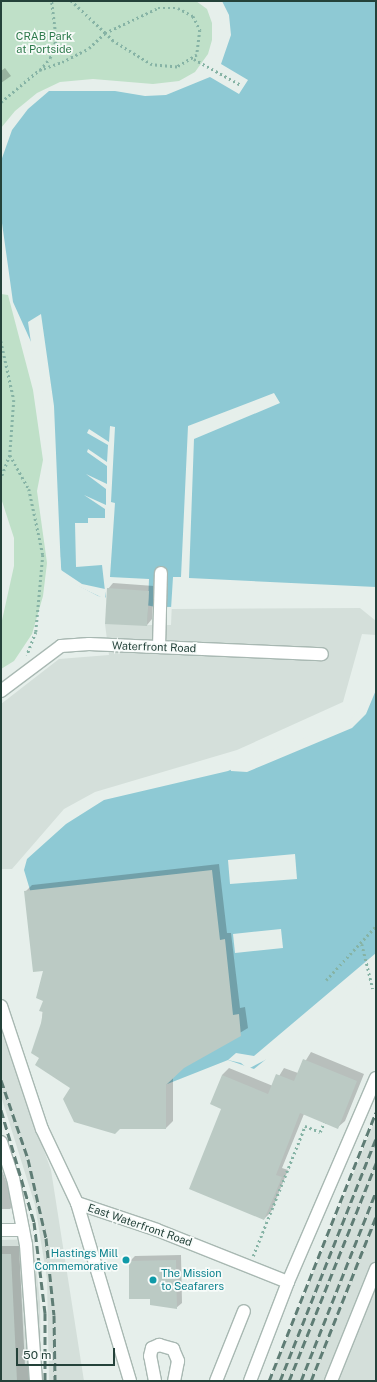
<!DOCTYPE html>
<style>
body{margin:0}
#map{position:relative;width:377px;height:1382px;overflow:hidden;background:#e6efeb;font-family:"Public Sans",sans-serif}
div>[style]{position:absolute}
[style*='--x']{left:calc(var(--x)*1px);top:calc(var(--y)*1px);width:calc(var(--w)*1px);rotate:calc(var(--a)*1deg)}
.built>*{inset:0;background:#d4dfda}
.green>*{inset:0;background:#bfe0c8}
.water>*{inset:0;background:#8ec9d4}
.pier>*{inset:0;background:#e6efeb}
.shadow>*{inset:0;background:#0003}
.building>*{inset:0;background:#bbcac4}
.path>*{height:2.5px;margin-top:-1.25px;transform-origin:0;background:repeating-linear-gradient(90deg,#86b3a5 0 2px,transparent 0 5px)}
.roads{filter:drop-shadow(1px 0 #a8b8b2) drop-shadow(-1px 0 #a8b8b2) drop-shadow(0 1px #a8b8b2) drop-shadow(0 -1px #a8b8b2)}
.minor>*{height:12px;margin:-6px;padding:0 6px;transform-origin:6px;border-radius:6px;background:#fff}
.rail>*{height:3px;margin-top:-1.5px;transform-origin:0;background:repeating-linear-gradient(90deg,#5f7d75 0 8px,transparent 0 12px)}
.dots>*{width:11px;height:11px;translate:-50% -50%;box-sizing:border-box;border:2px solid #f7fbf9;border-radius:50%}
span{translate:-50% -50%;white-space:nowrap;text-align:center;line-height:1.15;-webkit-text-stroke:3.5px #f7fbf9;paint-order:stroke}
.park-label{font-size:11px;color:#2d7a4b}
.street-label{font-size:11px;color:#24423a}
.culture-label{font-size:11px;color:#0d838f}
.right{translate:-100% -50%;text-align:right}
.left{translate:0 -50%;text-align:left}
.frame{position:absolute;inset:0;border:2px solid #24423a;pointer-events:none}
.scale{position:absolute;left:16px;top:1348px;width:99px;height:18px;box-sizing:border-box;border:2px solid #24423a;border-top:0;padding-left:5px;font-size:12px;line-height:14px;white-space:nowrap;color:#24423a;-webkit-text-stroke:3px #f7fbf9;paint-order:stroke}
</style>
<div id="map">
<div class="built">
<i style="clip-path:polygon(173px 577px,376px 587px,376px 635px,362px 634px,343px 702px,237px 750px,95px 792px,64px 809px,12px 869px,1px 869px,1px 704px,59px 659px,109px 655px,105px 624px,149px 579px,147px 625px,171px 625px)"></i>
<i style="clip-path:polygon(1px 1030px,51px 1170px,84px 1381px,49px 1381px,47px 1279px,35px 1205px,1px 1096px)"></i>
<i style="clip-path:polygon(376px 1118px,376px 1381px,269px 1381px)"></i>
<i style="clip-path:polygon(33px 1239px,40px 1302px,41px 1381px,1px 1381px,1px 1240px)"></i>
</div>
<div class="green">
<i style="clip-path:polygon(1px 1px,196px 1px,207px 9px,212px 23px,212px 40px,208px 54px,195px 72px,179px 81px,153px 84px,93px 79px,60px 82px,37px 93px,15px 111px,1px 128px)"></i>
<i style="clip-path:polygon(1px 294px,8px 295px,33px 390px,43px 460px,37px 491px,47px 563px,43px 596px,32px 634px,14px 661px,1px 669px,1px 625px,14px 566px,14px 538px,1px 498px)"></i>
</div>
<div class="water">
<i style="clip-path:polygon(215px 1px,376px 1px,376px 619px,361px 606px,156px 607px,98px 596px,62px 577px,44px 388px,32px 344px,13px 302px,1px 216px,1px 161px,12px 130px,28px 109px,49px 91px,159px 91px,204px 76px,226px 42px,226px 27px)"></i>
<i style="clip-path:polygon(376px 662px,376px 969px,254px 1069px,228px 1060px,142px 1094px,90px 1090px,24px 870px,27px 859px,66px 824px,104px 800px,228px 771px,285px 745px,347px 727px,367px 702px)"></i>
</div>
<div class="pier">
<i style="clip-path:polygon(213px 1px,222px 1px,229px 15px,231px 35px,221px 64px,248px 80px,239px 94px,210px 77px,166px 95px,145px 96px,103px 89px,159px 89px,203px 75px,224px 41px,224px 28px)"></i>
<i style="clip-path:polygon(41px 314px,54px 406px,61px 570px,82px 584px,105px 589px,105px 599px,61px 578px,54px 569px,42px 388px,26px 336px,31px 343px,28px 322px)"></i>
<i style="clip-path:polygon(274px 393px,280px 403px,194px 439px,189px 578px,376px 587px,376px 621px,360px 608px,171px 609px,173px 577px,181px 577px,188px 426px)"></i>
<i style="clip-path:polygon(110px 426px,115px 427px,111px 502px,115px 503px,110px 577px,149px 579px,148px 607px,106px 600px,102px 565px,76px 567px,75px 523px,88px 523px,88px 518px,105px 518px,105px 509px,84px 495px,106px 505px,106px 489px,86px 474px,107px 484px,107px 466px,87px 452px,88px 449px,107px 462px,108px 445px,87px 433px,89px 429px,109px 442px)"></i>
<i style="clip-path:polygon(376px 660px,376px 690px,366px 714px,352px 728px,247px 772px,231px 771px,230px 768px,285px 744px,346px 725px,365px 701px)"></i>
<i style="clip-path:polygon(295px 854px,297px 879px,230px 884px,228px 860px)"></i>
<i style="clip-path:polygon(281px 929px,283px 948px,235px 953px,233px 934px)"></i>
<i style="clip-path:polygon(376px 953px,376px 971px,271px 1057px,248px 1069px,241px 1063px,228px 1060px,236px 1053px,254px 1056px)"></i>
</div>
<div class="shadow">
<i style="clip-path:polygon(5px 68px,11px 76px,1px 83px,1px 71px)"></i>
<i style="clip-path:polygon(113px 583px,154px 586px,152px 619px,147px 625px,108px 589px)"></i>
<i style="clip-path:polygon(219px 864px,227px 933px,231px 933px,240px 1008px,245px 1007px,248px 1028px,183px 1067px,173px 1077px,173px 1121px,166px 1128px,40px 1058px,45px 970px,25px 892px,32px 885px)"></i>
<i style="clip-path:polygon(311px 1052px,364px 1074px,345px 1121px,338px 1127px,304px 1114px,282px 1168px,288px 1170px,271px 1212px,264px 1219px,222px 1109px,222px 1075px,229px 1068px,273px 1086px,284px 1068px,298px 1073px)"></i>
<i style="clip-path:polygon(1px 1168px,15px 1204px,10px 1209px,1px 1209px)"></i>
<i style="clip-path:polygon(1px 1246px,19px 1246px,25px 1366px,32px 1365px,31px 1381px,1px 1381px)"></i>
<i style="clip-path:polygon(181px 1255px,182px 1303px,176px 1308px,151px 1298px,130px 1298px,130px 1261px,135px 1256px)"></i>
</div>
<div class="building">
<i style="clip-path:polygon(107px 588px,149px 591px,147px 626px,105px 624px)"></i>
<i style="clip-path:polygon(212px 870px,220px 940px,225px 939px,233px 1015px,239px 1014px,241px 1036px,184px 1068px,166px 1085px,166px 1129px,120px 1129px,115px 1134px,74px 1122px,63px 1099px,70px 1088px,35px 1065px,39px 1058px,31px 1053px,41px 1023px,43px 1012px,39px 1011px,43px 1001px,36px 998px,43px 971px,33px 972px,24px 891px)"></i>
<i style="clip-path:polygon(303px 1059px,357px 1081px,338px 1129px,300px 1113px,276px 1175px,282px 1177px,264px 1220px,189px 1189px,221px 1109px,210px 1104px,222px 1075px,268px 1094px,276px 1074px,294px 1081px)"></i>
<i style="clip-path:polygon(1px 1254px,11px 1254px,17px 1381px,1px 1381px)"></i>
<i style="clip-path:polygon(176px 1260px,177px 1309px,150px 1305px,150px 1299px,129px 1299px,129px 1261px)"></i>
</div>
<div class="path">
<i style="--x:194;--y:59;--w:54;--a:29"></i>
<i style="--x:40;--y:70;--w:16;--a:-50"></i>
<i style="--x:50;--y:58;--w:20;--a:-72"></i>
<i style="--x:56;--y:39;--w:38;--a:-97"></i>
<i style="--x:1;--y:102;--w:50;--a:-40.1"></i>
<i style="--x:39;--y:70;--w:24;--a:-19"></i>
<i style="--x:62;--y:62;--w:30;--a:-27"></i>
<i style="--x:89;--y:48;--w:22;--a:-43"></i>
<i style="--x:105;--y:33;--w:59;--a:-25.3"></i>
<i style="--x:158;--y:8;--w:20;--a:0"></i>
<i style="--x:178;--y:8;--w:17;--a:28"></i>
<i style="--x:193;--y:16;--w:16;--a:63"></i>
<i style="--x:200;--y:30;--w:25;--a:97"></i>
<i style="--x:197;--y:55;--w:23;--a:149"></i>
<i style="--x:177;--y:67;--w:25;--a:-175"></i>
<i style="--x:152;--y:65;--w:46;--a:-148.4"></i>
<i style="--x:113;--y:41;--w:11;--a:-135"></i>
<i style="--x:105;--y:33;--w:47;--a:-136.7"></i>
<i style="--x:1;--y:341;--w:60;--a:77.6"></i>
<i style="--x:14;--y:400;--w:55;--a:94.2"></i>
<i style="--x:10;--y:455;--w:25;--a:111"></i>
<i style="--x:10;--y:455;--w:39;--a:61"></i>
<i style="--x:29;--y:489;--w:67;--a:78"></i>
<i style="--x:43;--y:555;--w:77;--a:95.2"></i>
<i style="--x:36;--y:632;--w:25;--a:111"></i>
<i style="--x:362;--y:944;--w:46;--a:76.3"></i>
<i style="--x:326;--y:980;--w:74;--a:-47.2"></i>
<i style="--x:253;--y:1256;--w:140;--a:-68.2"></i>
<i style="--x:305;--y:1126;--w:16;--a:22"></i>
<i style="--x:320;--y:1132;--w:10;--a:-66"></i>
</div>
<div class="roads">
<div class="minor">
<i style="--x:159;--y:647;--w:74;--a:-88.5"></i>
<i style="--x:1;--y:691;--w:75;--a:-36.9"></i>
<i style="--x:61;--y:646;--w:28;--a:-4"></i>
<i style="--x:89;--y:644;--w:233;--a:2.5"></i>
<i style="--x:1;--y:1006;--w:130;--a:71.6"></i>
<i style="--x:42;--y:1129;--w:82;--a:64.7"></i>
<i style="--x:77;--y:1203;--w:186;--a:73.4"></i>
<i style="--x:1;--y:1142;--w:38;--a:72"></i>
<i style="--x:13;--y:1178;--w:68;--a:79"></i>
<i style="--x:26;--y:1245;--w:136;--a:85.8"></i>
<i style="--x:77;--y:1203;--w:84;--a:18.6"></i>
<i style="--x:157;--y:1230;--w:141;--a:21.7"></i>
<i style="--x:1;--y:1230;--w:22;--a:0"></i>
<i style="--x:155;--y:1381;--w:25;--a:-101"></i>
<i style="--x:150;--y:1356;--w:8;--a:-76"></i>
<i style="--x:152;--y:1348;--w:8;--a:-23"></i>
<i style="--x:159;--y:1345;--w:15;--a:16"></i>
<i style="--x:173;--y:1349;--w:13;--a:67"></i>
<i style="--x:178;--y:1361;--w:20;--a:101"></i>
<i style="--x:216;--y:1381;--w:75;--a:-68.2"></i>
<i style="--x:250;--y:1381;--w:106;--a:-69"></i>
<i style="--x:288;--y:1282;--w:222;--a:-66.7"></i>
<i style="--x:331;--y:1381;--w:121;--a:-68.1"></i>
</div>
</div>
<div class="rail">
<i style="--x:1;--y:1080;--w:83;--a:71.1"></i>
<i style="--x:28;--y:1159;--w:81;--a:77.2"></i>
<i style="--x:46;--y:1238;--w:77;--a:84.1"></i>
<i style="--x:54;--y:1315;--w:66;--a:89.1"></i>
<i style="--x:1;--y:1110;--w:117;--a:73.6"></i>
<i style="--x:34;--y:1222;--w:92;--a:83.1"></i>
<i style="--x:45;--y:1313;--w:68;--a:90"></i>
<i style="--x:269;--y:1381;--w:289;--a:-68.3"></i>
<i style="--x:280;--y:1381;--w:260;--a:-68.4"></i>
<i style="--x:289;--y:1381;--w:235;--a:-68.2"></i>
<i style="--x:301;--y:1381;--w:203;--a:-68.4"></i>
<i style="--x:311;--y:1381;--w:176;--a:-68.4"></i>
</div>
<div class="dots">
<i style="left:126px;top:1260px;background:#0f9aa8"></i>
<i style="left:153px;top:1280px;background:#0f9aa8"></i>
</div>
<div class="park-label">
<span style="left:44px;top:43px">CRAB Park<br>at Portside</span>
</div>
<div class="street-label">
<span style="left:154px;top:647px;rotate:2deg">Waterfront Road</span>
<span style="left:140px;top:1225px;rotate:19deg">East Waterfront Road</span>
</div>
<div class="culture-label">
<span class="right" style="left:118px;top:1260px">Hastings Mill<br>Commemorative</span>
<span class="left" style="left:161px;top:1280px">The Mission<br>to Seafarers</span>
</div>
<div class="frame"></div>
<div class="scale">50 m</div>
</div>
